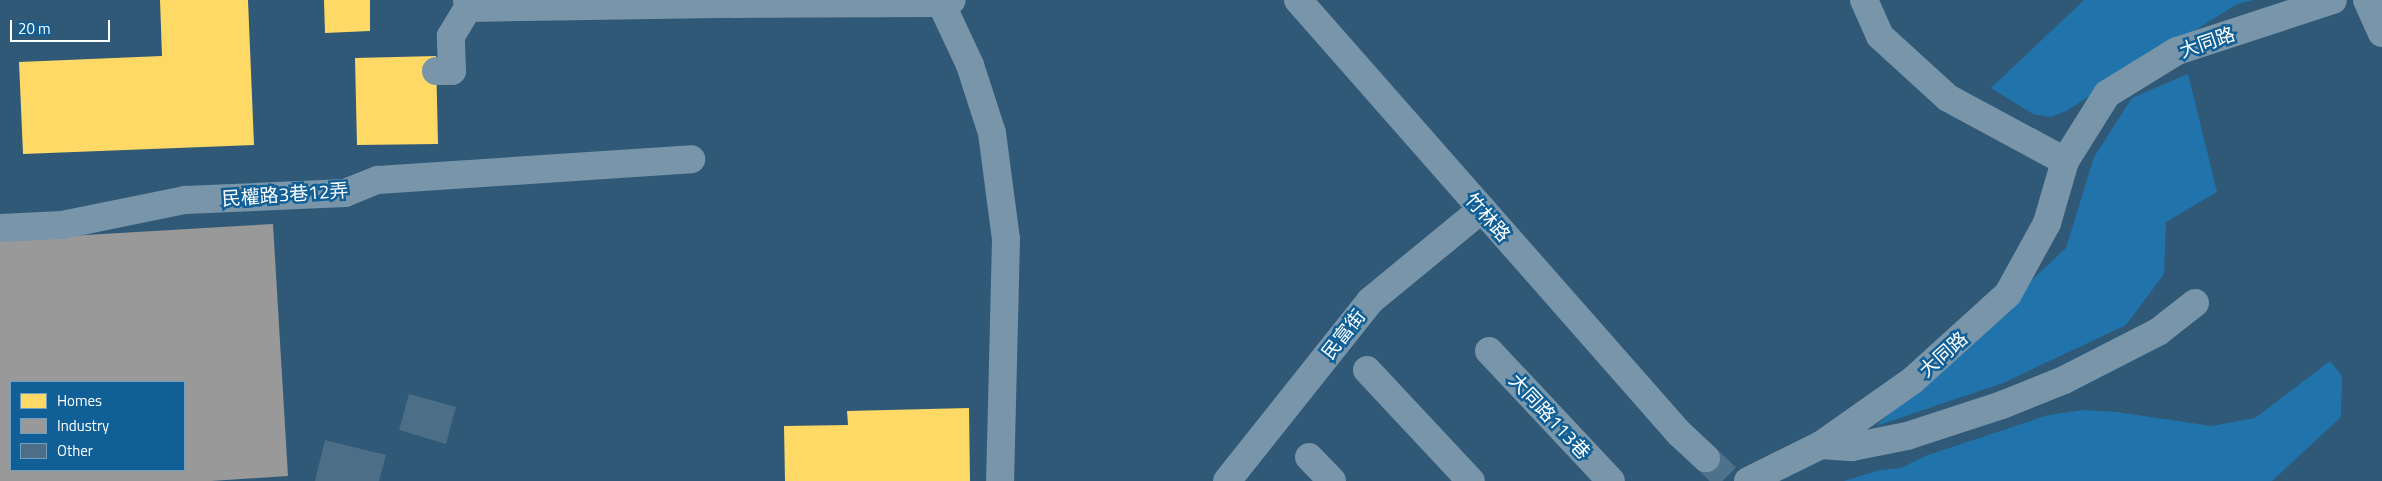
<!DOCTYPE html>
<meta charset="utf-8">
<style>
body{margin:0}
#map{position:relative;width:2382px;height:481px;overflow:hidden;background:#2f5977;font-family:"Titillium Web","Noto Sans TC",sans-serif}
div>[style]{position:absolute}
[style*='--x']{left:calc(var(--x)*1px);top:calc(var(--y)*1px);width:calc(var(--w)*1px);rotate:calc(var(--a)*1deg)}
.green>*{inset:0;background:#2074ab}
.homes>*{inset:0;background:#ffd966}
.industry>*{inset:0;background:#999}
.building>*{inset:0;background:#4c6e86}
.minor-tunnel>*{height:28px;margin-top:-14px;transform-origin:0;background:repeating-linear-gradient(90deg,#4e728b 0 28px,transparent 0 42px)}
.minor>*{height:28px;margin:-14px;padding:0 14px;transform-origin:14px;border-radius:14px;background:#7895a9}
span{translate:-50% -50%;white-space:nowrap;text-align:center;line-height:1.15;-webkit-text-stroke:5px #105f96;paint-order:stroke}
.street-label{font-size:19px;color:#fff}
.legend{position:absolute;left:10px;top:381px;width:175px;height:90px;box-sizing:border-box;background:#105f96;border:1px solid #709fc0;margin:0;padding:6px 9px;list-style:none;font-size:15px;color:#fff}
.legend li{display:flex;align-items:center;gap:10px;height:25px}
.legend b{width:25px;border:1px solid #709fc0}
.scale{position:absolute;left:10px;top:20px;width:100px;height:22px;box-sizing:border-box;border:2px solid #fff;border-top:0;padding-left:6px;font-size:15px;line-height:18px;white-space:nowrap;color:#fff;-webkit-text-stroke:4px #105f96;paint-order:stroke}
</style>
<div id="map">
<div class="green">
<i style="clip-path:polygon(2084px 0,2254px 0,2237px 4px,2066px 111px,2051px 117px,2033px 114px,1991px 88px)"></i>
<i style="clip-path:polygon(2188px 74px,2217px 192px,2166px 222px,2164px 274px,2126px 325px,2003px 383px,1876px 426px,2066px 248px,2094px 157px,2132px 98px)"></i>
<i style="clip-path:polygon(2330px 361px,2342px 376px,2341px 417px,2272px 481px,1844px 481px,1880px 470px,1901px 468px,1925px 456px,2048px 415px,2084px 410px,2116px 412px,2212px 426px,2255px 418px)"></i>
</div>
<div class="homes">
<i style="clip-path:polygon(160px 0,248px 0,254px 145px,23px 154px,19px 62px,162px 56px)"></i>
<i style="clip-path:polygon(324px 0,370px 0,370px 31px,325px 33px)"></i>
<i style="clip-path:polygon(436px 56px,438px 144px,357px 145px,355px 58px)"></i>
<i style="clip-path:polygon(969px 408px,970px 481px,785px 481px,784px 426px,848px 425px,847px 411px)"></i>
</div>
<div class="industry">
<i style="clip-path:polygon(evenodd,273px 224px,288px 476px,211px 481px,0 481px,0 240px,273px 224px,11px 382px,184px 382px,184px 470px,11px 470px,11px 382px)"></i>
</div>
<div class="building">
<i style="clip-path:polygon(409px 394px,456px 407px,446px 444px,399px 430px)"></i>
<i style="clip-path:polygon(325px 440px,386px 455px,379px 481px,315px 481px)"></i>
</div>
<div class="minor-tunnel">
<i style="--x:1706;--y:458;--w:33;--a:44"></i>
</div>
<div class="minor">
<i style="--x:467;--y:0;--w:8;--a:83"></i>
<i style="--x:468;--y:8;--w:267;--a:-0.9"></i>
<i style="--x:735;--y:4;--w:4;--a:-90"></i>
<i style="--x:1298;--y:0;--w:577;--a:48.66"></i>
<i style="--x:1679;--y:433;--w:37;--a:43"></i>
<i style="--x:1864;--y:0;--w:39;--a:66"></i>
<i style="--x:1880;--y:36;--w:92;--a:42.4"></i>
<i style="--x:1948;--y:98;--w:133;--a:28.3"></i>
<i style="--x:2367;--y:0;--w:36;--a:66"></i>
<i style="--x:941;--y:3;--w:68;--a:64.9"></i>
<i style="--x:970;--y:65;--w:71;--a:72.1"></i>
<i style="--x:992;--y:133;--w:107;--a:82.5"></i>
<i style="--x:1006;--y:239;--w:242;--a:91.4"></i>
<i style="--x:735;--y:4;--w:206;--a:-0.3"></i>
<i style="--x:941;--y:3;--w:11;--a:-15"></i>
<i style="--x:436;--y:71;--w:16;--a:0"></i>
<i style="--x:452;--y:71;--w:35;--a:-92"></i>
<i style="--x:451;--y:36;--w:33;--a:-59"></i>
<i style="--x:0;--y:228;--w:62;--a:-2.8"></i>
<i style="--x:62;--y:225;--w:126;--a:-11.5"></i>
<i style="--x:185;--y:200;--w:160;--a:-2.5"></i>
<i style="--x:345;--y:193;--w:35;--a:-22"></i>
<i style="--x:378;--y:180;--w:314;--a:-3.8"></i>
<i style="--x:1489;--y:351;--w:178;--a:46.8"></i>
<i style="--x:1367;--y:370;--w:152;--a:46.9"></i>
<i style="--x:1821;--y:445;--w:31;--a:4"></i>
<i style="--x:1852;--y:447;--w:56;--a:-11.3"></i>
<i style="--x:1907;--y:436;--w:100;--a:-18.1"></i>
<i style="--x:2002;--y:405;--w:67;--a:-22"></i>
<i style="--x:2064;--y:380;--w:106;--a:-27.1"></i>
<i style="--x:2158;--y:332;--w:47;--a:-38.1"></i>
<i style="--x:1309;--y:457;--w:33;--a:46"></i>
<i style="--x:1227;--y:481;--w:230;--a:-51.5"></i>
<i style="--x:1370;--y:301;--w:145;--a:-39.4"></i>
<i style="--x:1748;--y:481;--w:81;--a:-26.3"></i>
<i style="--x:1821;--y:445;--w:113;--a:-35.2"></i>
<i style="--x:1913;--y:380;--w:128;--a:-42.2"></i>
<i style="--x:2008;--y:294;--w:81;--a:-61.2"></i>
<i style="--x:2047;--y:223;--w:65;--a:-73.8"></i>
<i style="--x:2065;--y:161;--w:79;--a:-57.9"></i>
<i style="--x:2107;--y:94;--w:82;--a:-31.6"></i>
<i style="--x:2177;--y:51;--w:164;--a:-18.1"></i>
</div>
<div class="street-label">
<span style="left:2207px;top:42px;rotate:-19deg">大同路</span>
<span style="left:285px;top:194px;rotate:-4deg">民權路3巷12弄</span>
<span style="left:1488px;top:217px;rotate:49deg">竹林路</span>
<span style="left:1343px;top:334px;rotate:-52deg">民富街</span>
<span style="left:1943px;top:354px;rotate:-42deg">大同路</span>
<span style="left:1550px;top:416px;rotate:47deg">大同路113巷</span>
</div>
<ul class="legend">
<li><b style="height:14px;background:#ffd966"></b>Homes</li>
<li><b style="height:14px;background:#999"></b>Industry</li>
<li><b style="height:14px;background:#4c6e86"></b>Other</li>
</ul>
<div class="scale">20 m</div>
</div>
